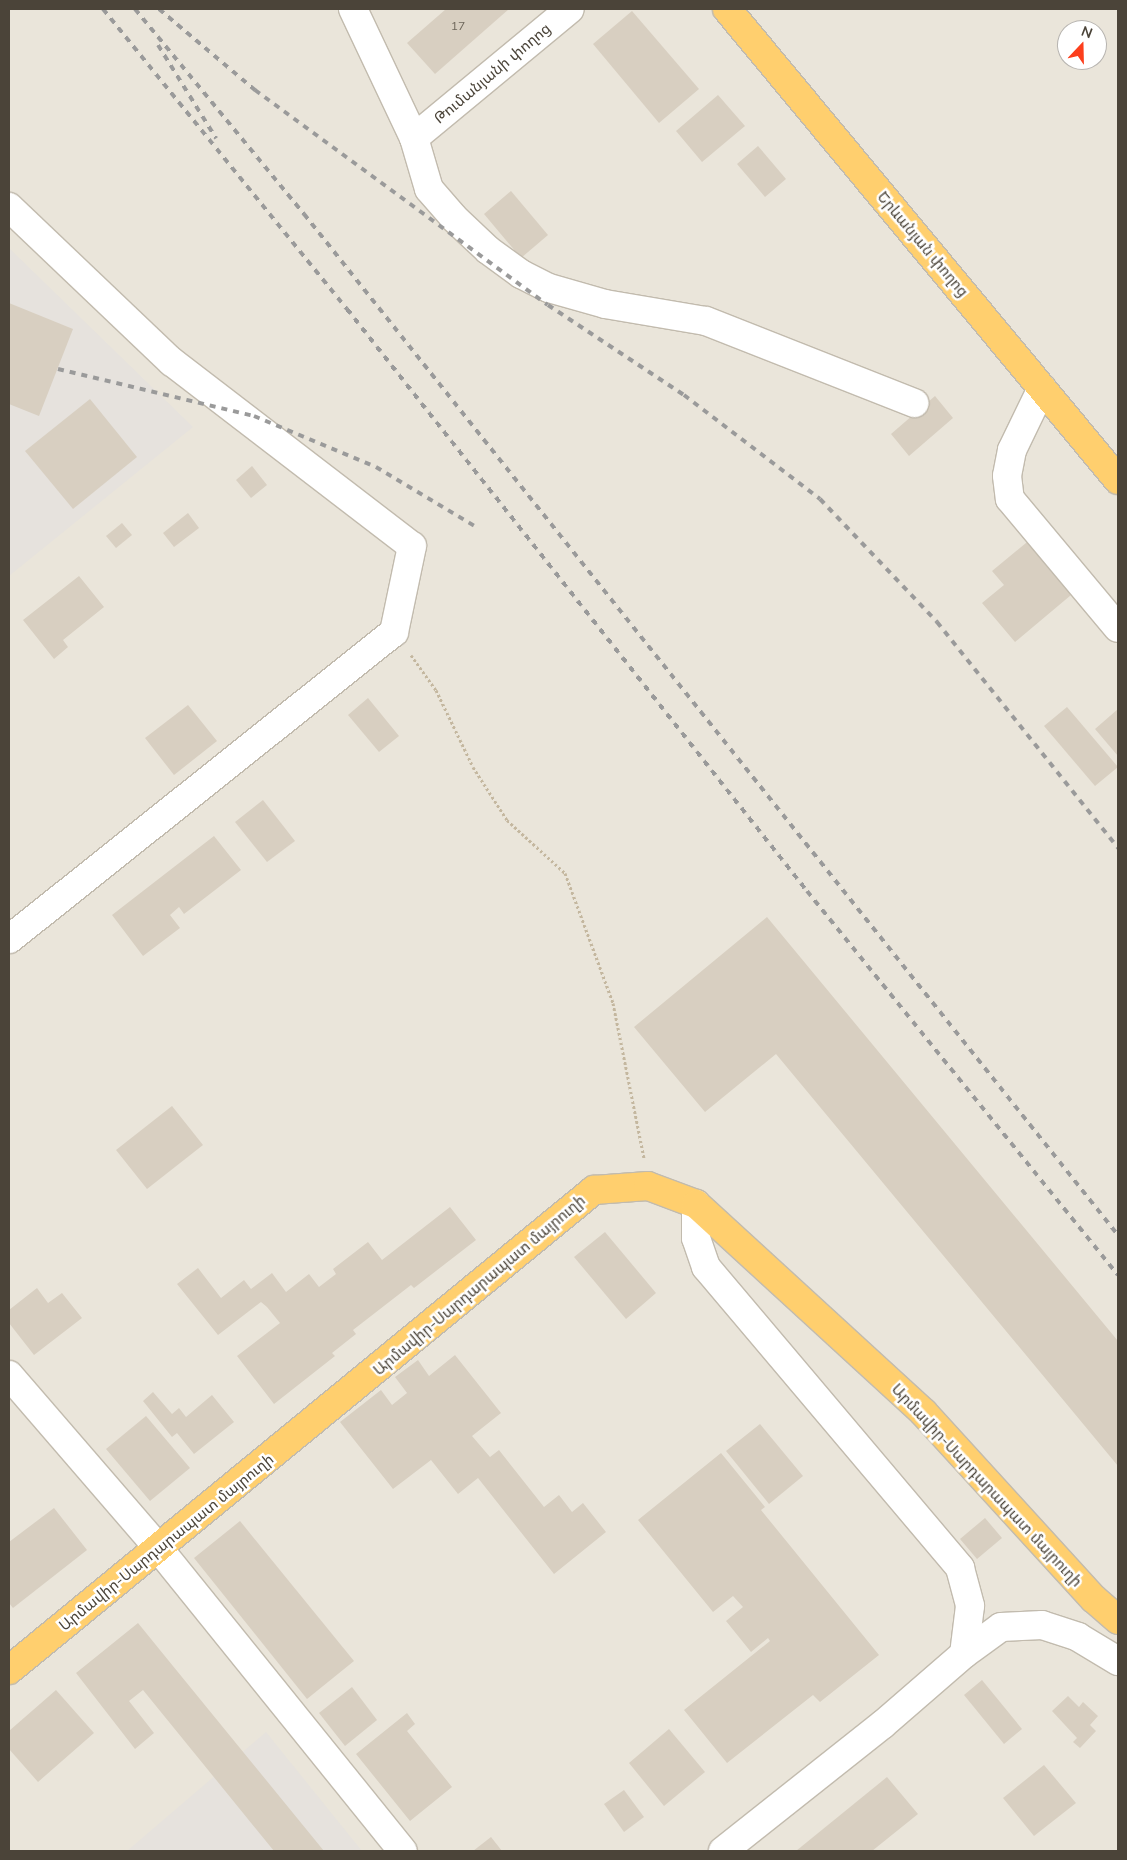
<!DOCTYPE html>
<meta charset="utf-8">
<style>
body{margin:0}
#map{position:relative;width:1127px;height:1860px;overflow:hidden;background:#f6f3ec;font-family:Mulish,"Noto Sans Armenian",sans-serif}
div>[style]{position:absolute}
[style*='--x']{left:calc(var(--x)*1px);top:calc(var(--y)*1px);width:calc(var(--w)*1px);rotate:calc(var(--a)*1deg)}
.residential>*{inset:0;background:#eae5da}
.industrial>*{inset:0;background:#e6e2dd}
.building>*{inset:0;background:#d8cfc1}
.path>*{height:3px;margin-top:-1.5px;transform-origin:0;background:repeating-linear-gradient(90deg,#c4b79f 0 2.5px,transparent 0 5px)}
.roads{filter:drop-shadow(1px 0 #c2bbae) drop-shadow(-1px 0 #c2bbae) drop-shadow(0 1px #c2bbae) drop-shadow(0 -1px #c2bbae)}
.minor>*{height:28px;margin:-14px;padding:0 14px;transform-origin:14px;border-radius:14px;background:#fff}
.highway>*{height:28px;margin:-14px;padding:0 14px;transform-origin:14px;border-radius:14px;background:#ffcf6e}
.rail>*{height:4px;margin-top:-2px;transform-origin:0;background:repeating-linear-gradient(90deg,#9a9a9a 0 6px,transparent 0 12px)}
span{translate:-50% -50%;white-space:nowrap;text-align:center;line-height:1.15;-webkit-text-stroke:5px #fff;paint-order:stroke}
.number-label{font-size:12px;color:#6e675b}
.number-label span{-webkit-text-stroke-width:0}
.street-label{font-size:15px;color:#4b4439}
.frame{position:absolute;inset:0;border:10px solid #4b4439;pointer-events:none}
.north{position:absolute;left:1057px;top:20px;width:50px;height:50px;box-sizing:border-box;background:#fff;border:1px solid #b7b4b0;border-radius:50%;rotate:21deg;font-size:14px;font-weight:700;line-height:20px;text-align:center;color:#4b4439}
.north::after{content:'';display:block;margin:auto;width:18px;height:22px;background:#fc3f1d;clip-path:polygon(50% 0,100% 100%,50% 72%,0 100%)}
</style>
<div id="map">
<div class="residential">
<i style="clip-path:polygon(evenodd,9px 9px,1118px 9px,1118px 1851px,9px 1851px,9px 9px,1067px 30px,1097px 30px,1097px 60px,1067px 60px,1067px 30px)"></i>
</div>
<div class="industrial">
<i style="clip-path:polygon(9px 248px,193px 427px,9px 576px)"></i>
<i style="clip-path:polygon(266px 1732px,362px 1851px,127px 1851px)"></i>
</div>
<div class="building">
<i style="clip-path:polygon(446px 9px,509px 9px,435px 74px,407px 43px)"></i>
<i style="clip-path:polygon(632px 11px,699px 89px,659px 123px,593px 44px)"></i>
<i style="clip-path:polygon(718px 95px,745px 126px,702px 162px,676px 131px)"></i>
<i style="clip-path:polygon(758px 146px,786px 179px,765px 197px,737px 164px)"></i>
<i style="clip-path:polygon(511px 191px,548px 235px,521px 258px,484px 214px)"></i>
<i style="clip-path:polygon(9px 303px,73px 329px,39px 416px,9px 404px)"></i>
<i style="clip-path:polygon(935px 396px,953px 418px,909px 456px,891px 434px)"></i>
<i style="clip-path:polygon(90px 399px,137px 457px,73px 509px,25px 451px)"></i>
<i style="clip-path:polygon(252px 466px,267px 485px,251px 498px,236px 480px)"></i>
<i style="clip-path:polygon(188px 513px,199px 528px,174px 547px,163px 533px)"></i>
<i style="clip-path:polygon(122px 523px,132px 535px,116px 548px,106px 536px)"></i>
<i style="clip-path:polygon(1032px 538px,1077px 590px,1015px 642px,982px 603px,1004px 585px,992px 571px)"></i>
<i style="clip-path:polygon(79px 576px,104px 607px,63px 640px,68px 647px,54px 659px,23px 620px)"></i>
<i style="clip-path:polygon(368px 698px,399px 736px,379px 752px,348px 715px)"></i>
<i style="clip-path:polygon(188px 705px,217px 741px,174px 775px,145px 738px)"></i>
<i style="clip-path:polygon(1067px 707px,1118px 767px,1095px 786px,1044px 726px)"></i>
<i style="clip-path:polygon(1118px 709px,1118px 756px,1095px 729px)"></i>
<i style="clip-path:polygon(263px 800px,295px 841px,267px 862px,235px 822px)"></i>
<i style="clip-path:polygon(214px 836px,241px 870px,184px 914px,179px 907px,170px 915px,180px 928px,143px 956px,112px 915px)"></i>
<i style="clip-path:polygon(767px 917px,1118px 1341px,1118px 1466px,776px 1054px,705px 1112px,634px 1027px)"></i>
<i style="clip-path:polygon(172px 1106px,203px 1145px,147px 1189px,116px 1150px)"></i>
<i style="clip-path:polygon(450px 1207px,476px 1240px,414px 1288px,411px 1285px,353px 1330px,356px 1334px,332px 1353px,335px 1356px,274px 1404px,237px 1356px,280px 1323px,267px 1307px,261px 1302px,218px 1335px,177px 1284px,198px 1268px,221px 1298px,244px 1280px,251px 1289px,272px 1273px,286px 1292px,309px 1274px,319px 1287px,336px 1274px,333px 1269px,368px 1242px,382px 1260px)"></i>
<i style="clip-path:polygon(605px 1232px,656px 1293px,626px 1319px,574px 1257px)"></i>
<i style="clip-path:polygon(37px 1288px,48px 1303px,62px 1293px,82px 1318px,34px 1355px,9px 1323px,9px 1310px)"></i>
<i style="clip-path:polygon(455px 1355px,501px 1413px,472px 1436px,490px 1457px,499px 1450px,544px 1507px,559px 1495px,572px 1512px,583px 1503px,606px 1532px,554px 1574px,478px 1478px,458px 1494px,431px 1460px,393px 1489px,340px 1422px,381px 1390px,392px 1405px,407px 1393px,395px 1377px,418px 1360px,429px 1376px)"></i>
<i style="clip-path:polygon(153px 1392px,172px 1414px,179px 1408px,186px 1417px,212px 1395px,234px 1422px,194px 1454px,177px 1433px,172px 1437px,143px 1401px)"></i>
<i style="clip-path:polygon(146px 1416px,190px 1468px,150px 1501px,106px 1449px)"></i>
<i style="clip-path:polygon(760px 1424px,803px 1476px,769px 1504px,726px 1451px)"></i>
<i style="clip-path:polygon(721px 1453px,765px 1507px,761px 1510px,879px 1655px,820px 1702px,813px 1695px,727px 1763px,684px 1710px,770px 1641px,768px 1638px,751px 1652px,726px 1621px,743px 1607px,733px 1596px,713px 1612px,638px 1520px)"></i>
<i style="clip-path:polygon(54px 1508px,87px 1550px,13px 1608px,9px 1603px,9px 1542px)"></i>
<i style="clip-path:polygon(985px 1518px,1002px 1538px,977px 1559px,960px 1539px)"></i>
<i style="clip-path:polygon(240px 1521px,354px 1661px,307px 1699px,194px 1558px)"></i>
<i style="clip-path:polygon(138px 1623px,164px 1655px,324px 1851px,274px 1851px,143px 1690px,129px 1701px,154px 1733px,135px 1749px,76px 1673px)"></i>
<i style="clip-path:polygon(982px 1680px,1022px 1729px,1004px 1744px,964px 1695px)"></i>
<i style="clip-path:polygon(352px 1687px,377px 1720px,345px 1746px,319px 1713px)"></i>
<i style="clip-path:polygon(56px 1690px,94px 1733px,38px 1782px,9px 1749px,9px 1731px)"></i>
<i style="clip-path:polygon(1068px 1696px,1079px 1707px,1083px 1702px,1098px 1716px,1090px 1725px,1096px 1731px,1080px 1748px,1073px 1742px,1077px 1738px,1052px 1711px)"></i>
<i style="clip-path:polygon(407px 1713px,415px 1724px,407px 1731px,452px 1787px,410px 1821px,356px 1754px)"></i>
<i style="clip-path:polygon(669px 1729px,705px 1772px,664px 1806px,629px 1763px)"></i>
<i style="clip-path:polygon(1044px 1765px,1076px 1803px,1034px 1836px,1003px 1798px)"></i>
<i style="clip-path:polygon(887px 1777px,918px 1814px,872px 1851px,796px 1851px)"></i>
<i style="clip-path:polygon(624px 1790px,644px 1817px,624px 1832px,604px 1804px)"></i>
<i style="clip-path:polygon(491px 1837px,502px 1851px,473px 1851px)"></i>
</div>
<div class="path">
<i style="--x:411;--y:655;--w:43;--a:54.5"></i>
<i style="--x:436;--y:690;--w:85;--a:64.3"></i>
<i style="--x:473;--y:767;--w:63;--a:57.3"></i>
<i style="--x:507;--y:820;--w:79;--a:42.4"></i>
<i style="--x:565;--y:873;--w:139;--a:69.7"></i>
<i style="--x:613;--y:1003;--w:158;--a:78.7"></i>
</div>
<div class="roads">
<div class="minor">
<i style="--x:353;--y:9;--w:143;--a:64.7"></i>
<i style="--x:414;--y:138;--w:53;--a:73.6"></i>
<i style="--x:429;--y:189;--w:37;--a:49"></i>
<i style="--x:453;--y:217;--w:48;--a:43.3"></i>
<i style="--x:488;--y:250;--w:41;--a:36"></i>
<i style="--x:521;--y:274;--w:31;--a:27"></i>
<i style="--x:549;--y:288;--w:58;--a:15.9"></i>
<i style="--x:605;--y:304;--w:102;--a:9.6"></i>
<i style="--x:706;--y:321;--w:224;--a:21.5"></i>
<i style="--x:414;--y:138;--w:202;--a:-39.6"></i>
<i style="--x:9;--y:207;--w:225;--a:43.6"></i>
<i style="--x:172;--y:362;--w:302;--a:37.5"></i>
<i style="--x:412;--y:546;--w:88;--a:101.8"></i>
<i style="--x:394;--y:632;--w:492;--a:141.4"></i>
<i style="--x:1042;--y:388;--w:69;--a:115.8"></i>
<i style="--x:1012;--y:450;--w:26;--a:101"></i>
<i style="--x:1007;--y:476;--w:23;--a:83"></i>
<i style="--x:1010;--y:499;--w:168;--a:50.1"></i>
<i style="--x:696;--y:1204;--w:34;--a:90"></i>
<i style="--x:696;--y:1238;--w:31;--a:71"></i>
<i style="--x:706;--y:1267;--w:394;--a:49.8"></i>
<i style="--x:960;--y:1568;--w:39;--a:75"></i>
<i style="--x:970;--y:1606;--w:48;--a:97.1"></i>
<i style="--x:964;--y:1654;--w:108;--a:139.1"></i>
<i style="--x:882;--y:1725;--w:203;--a:141.6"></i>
<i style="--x:9;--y:1375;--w:230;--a:49.2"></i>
<i style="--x:159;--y:1549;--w:388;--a:51.1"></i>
<i style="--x:964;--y:1654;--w:46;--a:-36.1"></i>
<i style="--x:1001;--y:1627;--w:41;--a:-2.8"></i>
<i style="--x:1042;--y:1625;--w:38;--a:18"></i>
<i style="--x:1078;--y:1637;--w:47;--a:31"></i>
</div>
<div class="highway">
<i style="--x:727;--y:9;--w:612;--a:50.3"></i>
<i style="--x:9;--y:1670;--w:757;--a:-39.37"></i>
<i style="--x:594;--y:1190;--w:54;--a:-4.2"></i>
<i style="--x:648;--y:1186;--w:51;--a:20.6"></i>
<i style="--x:696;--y:1204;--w:308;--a:42.5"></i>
<i style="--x:923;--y:1412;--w:253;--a:47.6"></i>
<i style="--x:1094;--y:1599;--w:32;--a:41"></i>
</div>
</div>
<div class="rail">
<i style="--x:103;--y:9;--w:387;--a:50.9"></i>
<i style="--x:347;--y:309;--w:742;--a:51.68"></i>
<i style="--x:807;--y:891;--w:494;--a:51"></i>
<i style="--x:135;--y:9;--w:266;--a:50.5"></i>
<i style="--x:304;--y:214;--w:1306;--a:51.44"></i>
<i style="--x:159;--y:9;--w:126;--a:40.2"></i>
<i style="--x:255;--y:90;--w:363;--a:36.3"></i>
<i style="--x:548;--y:305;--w:163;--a:33.5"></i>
<i style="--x:684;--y:395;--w:171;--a:37.4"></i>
<i style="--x:820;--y:499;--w:170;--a:46.4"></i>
<i style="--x:937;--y:622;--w:290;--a:51.3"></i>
<i style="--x:158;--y:45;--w:110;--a:58.1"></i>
<i style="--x:58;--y:369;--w:202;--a:13.5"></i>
<i style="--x:254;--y:416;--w:132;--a:22.7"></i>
<i style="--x:376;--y:467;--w:119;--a:30.9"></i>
</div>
<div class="number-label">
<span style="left:458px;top:26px">17</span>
</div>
<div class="street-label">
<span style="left:492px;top:73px;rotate:-40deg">Թումանյանի փողոց</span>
<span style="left:923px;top:244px;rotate:50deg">Երևանյան փողոց</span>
<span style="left:479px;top:1285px;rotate:-40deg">Արմավիր-Սարդարապատ մայրուղի</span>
<span style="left:987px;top:1485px;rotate:47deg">Արմավիր-Սարդարապատ մայրուղի</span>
<span style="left:166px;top:1542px;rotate:-39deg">Արմավիր-Սարդարապատ մայրուղի</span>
</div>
<div class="frame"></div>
<div class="north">N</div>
</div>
